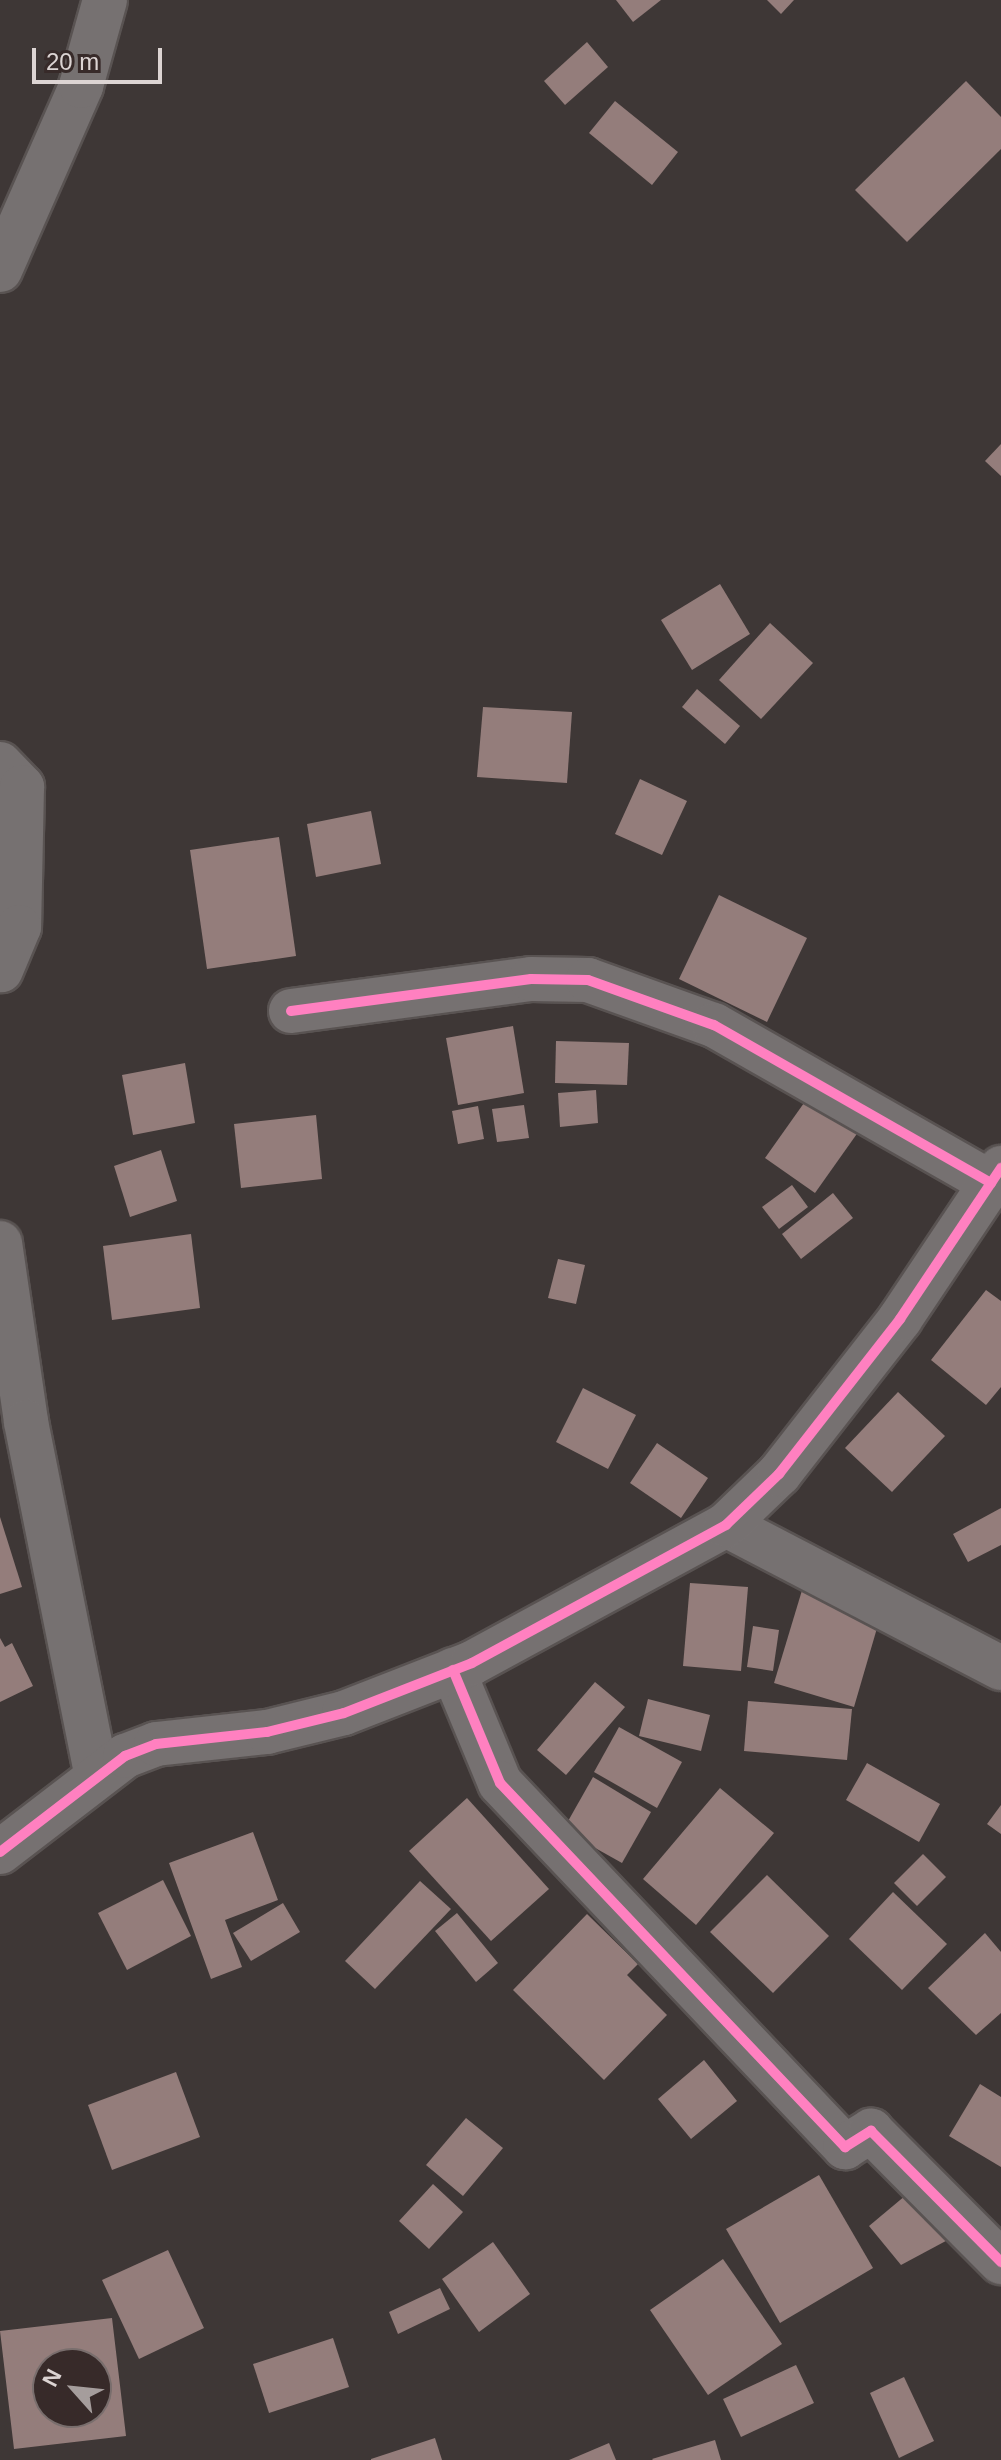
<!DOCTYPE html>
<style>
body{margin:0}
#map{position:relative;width:1001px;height:2460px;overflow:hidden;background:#3e3736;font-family:Arial,sans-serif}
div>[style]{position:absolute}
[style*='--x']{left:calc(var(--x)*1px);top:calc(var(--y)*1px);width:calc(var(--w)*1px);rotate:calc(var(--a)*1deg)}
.building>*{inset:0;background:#947d7b}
.roads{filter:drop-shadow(2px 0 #595352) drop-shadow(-2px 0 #595352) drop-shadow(0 2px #595352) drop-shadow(0 -2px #595352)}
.minor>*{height:44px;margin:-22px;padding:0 22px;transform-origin:22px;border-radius:22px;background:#767171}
.cycleway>*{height:10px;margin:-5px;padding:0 5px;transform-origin:5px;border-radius:5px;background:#ff80c0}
span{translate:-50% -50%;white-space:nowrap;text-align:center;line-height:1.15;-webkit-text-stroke:8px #372a29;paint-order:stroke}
.north{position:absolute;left:32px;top:2348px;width:80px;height:80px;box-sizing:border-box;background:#372a29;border:2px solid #796e6d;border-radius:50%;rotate:297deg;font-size:22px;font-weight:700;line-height:32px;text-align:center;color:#dcd4d3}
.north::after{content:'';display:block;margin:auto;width:28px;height:36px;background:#a59d9c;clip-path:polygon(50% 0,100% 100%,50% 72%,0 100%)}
.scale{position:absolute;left:32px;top:48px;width:130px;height:36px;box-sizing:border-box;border:4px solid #dcd4d3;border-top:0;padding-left:10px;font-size:24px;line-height:28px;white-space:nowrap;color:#dcd4d3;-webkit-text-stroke:6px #372a29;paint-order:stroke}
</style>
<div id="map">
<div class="building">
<i style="clip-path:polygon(616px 0,661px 0,633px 22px)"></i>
<i style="clip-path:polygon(767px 0,794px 0,781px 14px)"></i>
<i style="clip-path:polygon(587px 42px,608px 67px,565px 105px,544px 81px)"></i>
<i style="clip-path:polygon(966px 81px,1001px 117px,1001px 149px,907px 242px,855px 190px)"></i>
<i style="clip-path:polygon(615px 101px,678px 152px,652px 185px,589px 133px)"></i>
<i style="clip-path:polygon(1001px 444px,1001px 476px,985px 461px)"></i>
<i style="clip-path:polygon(720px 584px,750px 634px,692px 670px,661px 620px)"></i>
<i style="clip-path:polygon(770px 623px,813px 663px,761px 719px,719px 680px)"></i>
<i style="clip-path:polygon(697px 689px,740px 726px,725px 744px,682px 707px)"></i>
<i style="clip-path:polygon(483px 707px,572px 712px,567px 783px,477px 777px)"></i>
<i style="clip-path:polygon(640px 779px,687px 801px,662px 855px,615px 834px)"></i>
<i style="clip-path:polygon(371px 811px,381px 864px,316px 877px,307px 824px)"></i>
<i style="clip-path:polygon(279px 837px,296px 956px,207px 969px,190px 850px)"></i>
<i style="clip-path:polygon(719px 895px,807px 938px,767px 1022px,679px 979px)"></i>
<i style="clip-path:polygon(513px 1026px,524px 1093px,458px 1105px,446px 1038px)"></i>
<i style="clip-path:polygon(556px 1041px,629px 1043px,627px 1085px,555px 1083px)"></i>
<i style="clip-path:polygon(185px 1063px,195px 1123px,133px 1135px,122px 1075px)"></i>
<i style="clip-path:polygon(816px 1086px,866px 1121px,815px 1193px,765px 1158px)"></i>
<i style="clip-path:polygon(596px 1090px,598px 1123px,560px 1127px,558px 1093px)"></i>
<i style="clip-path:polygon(524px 1105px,529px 1138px,497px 1142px,492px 1109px)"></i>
<i style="clip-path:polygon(478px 1106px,484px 1139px,458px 1144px,452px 1111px)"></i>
<i style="clip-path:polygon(316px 1115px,322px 1179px,241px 1188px,234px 1124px)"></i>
<i style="clip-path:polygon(161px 1150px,177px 1201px,130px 1217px,114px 1166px)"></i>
<i style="clip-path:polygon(792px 1185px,808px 1207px,779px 1229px,762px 1207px)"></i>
<i style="clip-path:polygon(833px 1193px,853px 1218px,801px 1259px,782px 1234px)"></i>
<i style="clip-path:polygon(191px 1234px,200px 1308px,112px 1320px,103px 1246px)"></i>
<i style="clip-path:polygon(558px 1259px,585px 1265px,576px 1304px,548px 1298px)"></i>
<i style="clip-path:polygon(986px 1290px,1001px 1301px,1001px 1387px,986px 1405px,931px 1360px)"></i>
<i style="clip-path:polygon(583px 1388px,636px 1415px,608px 1469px,556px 1442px)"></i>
<i style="clip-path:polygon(898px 1392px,945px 1436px,892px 1492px,845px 1448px)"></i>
<i style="clip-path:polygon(657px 1443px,708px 1478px,681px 1518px,630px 1483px)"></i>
<i style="clip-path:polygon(1001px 1508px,1001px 1545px,968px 1562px,953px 1534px)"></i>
<i style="clip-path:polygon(0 1517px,22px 1587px,0 1594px)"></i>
<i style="clip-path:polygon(690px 1583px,748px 1587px,741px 1671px,683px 1666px)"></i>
<i style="clip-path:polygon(803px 1587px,882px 1611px,854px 1707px,774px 1683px)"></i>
<i style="clip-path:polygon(753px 1626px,779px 1630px,773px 1671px,747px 1667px)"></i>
<i style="clip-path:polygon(0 1638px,5px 1647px,12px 1643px,33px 1686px,0 1702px)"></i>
<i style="clip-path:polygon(595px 1682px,625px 1707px,566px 1775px,537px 1750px)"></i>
<i style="clip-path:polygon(648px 1699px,710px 1715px,701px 1751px,639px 1736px)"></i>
<i style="clip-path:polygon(748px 1701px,852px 1709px,847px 1760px,744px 1751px)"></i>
<i style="clip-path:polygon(619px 1727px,682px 1762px,657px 1808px,594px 1772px)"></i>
<i style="clip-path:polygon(867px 1763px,940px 1804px,919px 1842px,846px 1800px)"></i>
<i style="clip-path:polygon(593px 1777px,651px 1812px,622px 1863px,563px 1830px)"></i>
<i style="clip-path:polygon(720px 1788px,774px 1833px,696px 1925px,643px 1879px)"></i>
<i style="clip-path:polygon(467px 1798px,549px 1889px,491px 1941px,409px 1851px)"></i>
<i style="clip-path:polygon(1001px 1805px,1001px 1834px,987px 1824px)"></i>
<i style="clip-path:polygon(253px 1832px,278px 1900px,225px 1920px,242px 1967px,211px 1979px,169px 1863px)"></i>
<i style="clip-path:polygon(923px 1854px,946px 1877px,917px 1906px,894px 1883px)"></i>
<i style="clip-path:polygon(767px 1875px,829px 1936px,773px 1993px,710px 1932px)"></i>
<i style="clip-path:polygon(163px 1880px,191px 1936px,127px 1970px,98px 1913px)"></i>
<i style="clip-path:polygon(420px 1881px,451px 1909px,375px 1989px,345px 1961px)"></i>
<i style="clip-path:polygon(893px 1892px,947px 1944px,902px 1990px,849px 1939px)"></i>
<i style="clip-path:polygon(283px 1903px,300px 1932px,251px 1961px,233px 1933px)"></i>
<i style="clip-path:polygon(457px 1913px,498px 1963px,476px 1982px,435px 1931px)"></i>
<i style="clip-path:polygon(587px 1914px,638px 1964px,627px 1975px,667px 2015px,604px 2080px,513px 1990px)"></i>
<i style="clip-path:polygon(985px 1933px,1001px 1952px,1001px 2013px,976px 2035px,928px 1988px)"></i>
<i style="clip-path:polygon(704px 2060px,737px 2101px,691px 2139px,658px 2099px)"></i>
<i style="clip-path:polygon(176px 2072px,200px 2137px,112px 2170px,88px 2105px)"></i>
<i style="clip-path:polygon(980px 2084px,1001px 2097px,1001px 2167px,949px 2136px)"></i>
<i style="clip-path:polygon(466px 2118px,503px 2148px,463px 2196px,426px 2165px)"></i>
<i style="clip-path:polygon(819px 2175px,873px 2268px,780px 2323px,726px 2229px)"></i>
<i style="clip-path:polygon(924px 2180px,957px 2235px,901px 2265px,869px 2226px)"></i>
<i style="clip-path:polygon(433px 2184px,463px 2212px,429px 2249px,399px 2221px)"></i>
<i style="clip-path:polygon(493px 2242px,530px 2294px,479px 2332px,442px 2279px)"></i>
<i style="clip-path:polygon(168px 2250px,204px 2328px,139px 2359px,102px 2280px)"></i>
<i style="clip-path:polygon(723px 2259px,782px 2344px,708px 2395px,650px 2310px)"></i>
<i style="clip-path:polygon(440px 2288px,450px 2309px,398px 2334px,389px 2312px)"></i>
<i style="clip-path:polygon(evenodd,112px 2318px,126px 2436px,14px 2449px,0 2331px,112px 2318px,48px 2364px,96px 2364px,96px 2412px,48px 2412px,48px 2364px)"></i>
<i style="clip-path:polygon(333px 2338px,349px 2387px,269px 2413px,253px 2364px)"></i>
<i style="clip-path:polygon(796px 2365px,814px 2403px,741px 2437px,723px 2399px)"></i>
<i style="clip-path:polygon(904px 2377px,934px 2441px,899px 2458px,870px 2393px)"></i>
<i style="clip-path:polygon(435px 2438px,442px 2460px,371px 2460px,371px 2459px)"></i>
<i style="clip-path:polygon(715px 2440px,721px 2460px,653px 2460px,652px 2459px)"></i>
<i style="clip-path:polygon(609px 2443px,616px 2460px,569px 2460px)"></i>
</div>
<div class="roads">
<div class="minor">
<i style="--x:0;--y:270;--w:201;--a:-66.2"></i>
<i style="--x:81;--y:86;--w:89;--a:-74.4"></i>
<i style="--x:0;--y:764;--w:32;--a:46"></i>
<i style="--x:22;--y:787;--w:140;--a:91.2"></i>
<i style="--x:19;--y:927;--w:47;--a:112.7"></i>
<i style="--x:291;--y:1011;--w:242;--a:-7.6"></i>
<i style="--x:531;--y:979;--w:57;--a:1"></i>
<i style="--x:588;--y:980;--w:134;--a:19.7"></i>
<i style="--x:714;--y:1025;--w:319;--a:29.7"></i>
<i style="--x:0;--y:1243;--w:181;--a:81.7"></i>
<i style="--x:26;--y:1422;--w:357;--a:78.7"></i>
<i style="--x:726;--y:1525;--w:310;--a:27.5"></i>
<i style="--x:453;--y:1670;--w:122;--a:67.4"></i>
<i style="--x:500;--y:1783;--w:502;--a:46.54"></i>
<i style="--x:845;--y:2147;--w:31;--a:-32"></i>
<i style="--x:871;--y:2131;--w:185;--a:45.2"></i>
<i style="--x:0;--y:1852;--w:158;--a:-37.5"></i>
<i style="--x:125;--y:1756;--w:33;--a:-21"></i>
<i style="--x:156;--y:1744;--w:112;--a:-6.2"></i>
<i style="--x:267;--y:1732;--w:79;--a:-13.9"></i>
<i style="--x:344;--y:1713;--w:137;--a:-21.3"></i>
<i style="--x:472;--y:1663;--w:289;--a:-28.5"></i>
<i style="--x:726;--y:1525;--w:74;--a:-43.9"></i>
<i style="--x:779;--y:1474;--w:197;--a:-52"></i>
<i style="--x:900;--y:1319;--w:182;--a:-56.2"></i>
</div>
</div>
<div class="cycleway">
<i style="--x:291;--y:1011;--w:242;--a:-7.6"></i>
<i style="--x:531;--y:979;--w:57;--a:1"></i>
<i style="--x:588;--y:980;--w:134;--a:19.7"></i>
<i style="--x:714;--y:1025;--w:319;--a:29.7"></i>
<i style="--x:453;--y:1670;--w:122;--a:67.4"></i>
<i style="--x:500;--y:1783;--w:502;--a:46.54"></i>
<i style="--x:845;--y:2147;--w:31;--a:-32"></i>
<i style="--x:871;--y:2131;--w:185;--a:45.2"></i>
<i style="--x:0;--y:1852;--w:158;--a:-37.5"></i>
<i style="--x:125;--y:1756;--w:33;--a:-21"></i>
<i style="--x:156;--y:1744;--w:112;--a:-6.2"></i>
<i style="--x:267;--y:1732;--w:79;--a:-13.9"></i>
<i style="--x:344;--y:1713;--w:137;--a:-21.3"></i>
<i style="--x:472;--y:1663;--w:289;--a:-28.5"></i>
<i style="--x:726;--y:1525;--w:74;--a:-43.9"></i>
<i style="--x:779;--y:1474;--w:197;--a:-52"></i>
<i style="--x:900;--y:1319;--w:182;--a:-56.2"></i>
</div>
<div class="north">N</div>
<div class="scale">20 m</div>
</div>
